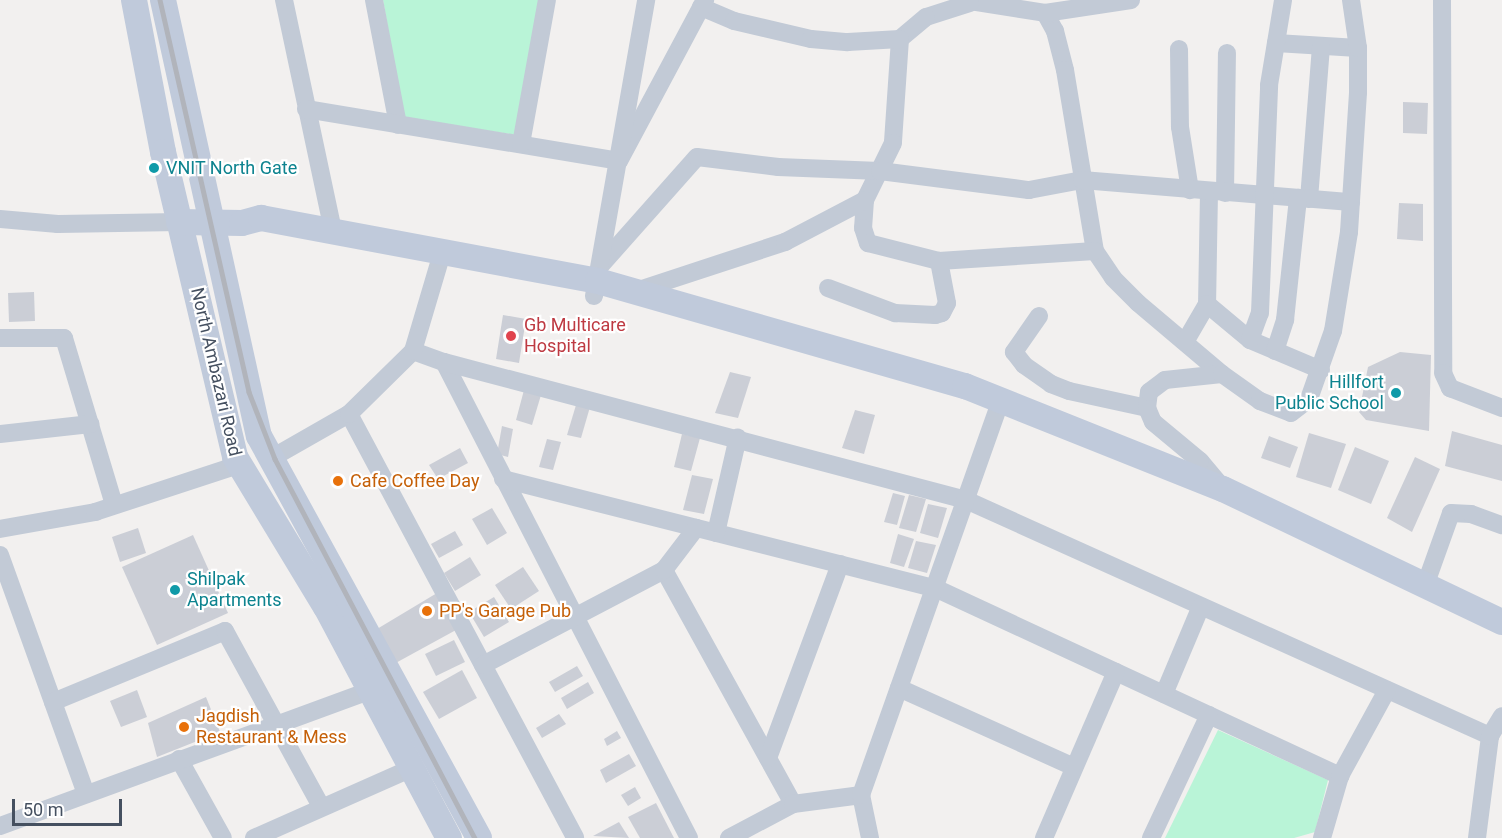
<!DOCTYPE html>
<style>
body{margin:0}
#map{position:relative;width:1502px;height:838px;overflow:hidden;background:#f2f0ef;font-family:Roboto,sans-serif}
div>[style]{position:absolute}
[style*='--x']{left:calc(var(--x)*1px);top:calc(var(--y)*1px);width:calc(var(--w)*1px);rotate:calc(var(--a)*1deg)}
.green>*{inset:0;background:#b9f4d7}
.building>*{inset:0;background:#cbced6}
.street>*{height:18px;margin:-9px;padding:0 9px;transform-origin:9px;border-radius:9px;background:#c2cad6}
.secondary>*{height:26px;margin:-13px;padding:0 13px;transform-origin:13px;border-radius:13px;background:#c0cadb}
.rail>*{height:4.5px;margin:-2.25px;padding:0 2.25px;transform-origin:2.25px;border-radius:2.25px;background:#b1b4bb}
.dots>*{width:16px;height:16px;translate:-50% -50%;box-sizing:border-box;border:3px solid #fff;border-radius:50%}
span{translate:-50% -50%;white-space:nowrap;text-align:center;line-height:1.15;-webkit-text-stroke:4.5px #fff;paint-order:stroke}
.culture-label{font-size:18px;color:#0d838f}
.left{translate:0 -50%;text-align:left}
.right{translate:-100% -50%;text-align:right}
.health-label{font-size:18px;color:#be3a42}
.street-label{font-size:18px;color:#455060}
.food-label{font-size:18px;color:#c56008}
.scale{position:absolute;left:12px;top:799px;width:110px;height:27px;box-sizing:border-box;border:3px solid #455060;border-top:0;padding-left:8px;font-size:18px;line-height:21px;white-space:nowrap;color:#455060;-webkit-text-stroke:4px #fff;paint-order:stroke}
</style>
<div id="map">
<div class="green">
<i style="clip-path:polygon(383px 0,543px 0,516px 135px,404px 118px)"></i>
<i style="clip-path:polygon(1218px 730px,1328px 780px,1315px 832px,1294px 838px,1165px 838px)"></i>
</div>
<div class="building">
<i style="clip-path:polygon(1403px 102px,1428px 103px,1427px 134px,1403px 133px)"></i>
<i style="clip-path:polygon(1399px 203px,1423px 204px,1423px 241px,1397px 239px)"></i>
<i style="clip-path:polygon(34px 292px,35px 321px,9px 322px,8px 293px)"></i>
<i style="clip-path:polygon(503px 315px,526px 319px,519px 363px,496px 359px)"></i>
<i style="clip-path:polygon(1400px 352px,1431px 355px,1429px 431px,1366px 420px,1359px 412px,1368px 367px)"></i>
<i style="clip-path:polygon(730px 372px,751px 377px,738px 418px,715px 413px)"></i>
<i style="clip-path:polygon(524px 390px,541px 395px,532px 425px,516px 420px)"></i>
<i style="clip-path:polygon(576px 405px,590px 407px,581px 438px,567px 435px)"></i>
<i style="clip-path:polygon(855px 410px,875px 415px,864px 454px,842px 448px)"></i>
<i style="clip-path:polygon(502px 426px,513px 429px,508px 457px,497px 454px)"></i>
<i style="clip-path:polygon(1452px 431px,1502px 445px,1502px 481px,1445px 466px)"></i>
<i style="clip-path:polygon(1309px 433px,1346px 444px,1331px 488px,1296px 477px)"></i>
<i style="clip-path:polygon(682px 434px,700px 438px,691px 471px,674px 467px)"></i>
<i style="clip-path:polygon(1269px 436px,1298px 447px,1290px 468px,1261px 458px)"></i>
<i style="clip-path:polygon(547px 439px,561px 442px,553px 470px,539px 467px)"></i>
<i style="clip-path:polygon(1355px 447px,1389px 461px,1371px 504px,1338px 490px)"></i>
<i style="clip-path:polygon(460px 448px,468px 463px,438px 479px,429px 465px)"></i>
<i style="clip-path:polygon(1415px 457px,1440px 469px,1412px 532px,1387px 518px)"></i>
<i style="clip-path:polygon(692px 475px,713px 479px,704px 514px,683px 510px)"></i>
<i style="clip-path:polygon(893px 493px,905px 496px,897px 525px,884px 522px)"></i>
<i style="clip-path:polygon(909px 495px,926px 499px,916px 532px,899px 528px)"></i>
<i style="clip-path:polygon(928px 504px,947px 508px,938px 538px,920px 533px)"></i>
<i style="clip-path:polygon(492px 508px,507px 533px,487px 545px,472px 519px)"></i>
<i style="clip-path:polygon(138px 528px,146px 553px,120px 562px,112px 537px)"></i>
<i style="clip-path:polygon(455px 531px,463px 545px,439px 558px,431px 544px)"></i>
<i style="clip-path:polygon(898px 534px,914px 539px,904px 567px,890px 563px)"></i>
<i style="clip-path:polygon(193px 535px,228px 613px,157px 645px,122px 567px)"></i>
<i style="clip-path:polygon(916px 541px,936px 545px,927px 573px,908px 568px)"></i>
<i style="clip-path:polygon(470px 557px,481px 575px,455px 591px,444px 573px)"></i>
<i style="clip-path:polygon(523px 567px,539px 591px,511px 609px,495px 585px)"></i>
<i style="clip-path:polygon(437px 593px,456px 630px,392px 665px,377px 629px)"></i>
<i style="clip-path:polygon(494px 597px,509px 622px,484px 637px,469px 612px)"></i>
<i style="clip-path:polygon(454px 640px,465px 662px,436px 676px,425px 654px)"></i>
<i style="clip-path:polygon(577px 666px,583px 676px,555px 692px,549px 682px)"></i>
<i style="clip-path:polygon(462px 670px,477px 698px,439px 719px,423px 692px)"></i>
<i style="clip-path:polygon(588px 682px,594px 693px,567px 709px,561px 698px)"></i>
<i style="clip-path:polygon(137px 690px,147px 717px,121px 727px,110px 701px)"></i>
<i style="clip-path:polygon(206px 697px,220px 732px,157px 757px,148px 723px)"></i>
<i style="clip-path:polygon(559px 714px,566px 724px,542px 738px,536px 728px)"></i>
<i style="clip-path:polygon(617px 731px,621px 738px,607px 746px,604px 739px)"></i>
<i style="clip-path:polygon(629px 754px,636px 766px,606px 783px,600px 770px)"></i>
<i style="clip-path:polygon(635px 787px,641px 798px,628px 806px,621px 795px)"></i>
<i style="clip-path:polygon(656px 803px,674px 838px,640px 838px,628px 817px)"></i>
<i style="clip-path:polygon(619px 822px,629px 838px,593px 836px)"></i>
</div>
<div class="street">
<i style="--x:284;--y:0;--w:236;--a:78"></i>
<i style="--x:374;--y:0;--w:127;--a:79.1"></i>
<i style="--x:964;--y:0;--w:82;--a:9.1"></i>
<i style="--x:1045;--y:13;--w:21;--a:61"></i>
<i style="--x:1055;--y:31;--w:40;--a:75.6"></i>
<i style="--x:1065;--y:70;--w:183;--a:80.6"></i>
<i style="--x:1095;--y:251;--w:32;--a:56"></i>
<i style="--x:1113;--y:278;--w:35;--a:45"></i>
<i style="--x:1138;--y:303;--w:110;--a:40.2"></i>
<i style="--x:1442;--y:0;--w:373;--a:89.8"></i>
<i style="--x:1443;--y:373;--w:17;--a:65"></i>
<i style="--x:1450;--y:388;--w:56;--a:21"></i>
<i style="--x:970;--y:3;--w:46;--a:162.3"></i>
<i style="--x:926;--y:17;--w:34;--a:140"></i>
<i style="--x:900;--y:39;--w:104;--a:93.9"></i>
<i style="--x:893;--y:143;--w:64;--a:116.2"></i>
<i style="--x:865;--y:200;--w:28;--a:94"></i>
<i style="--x:863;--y:228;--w:16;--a:72"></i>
<i style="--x:868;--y:243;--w:73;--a:14.2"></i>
<i style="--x:939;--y:261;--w:156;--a:-3.7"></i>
<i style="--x:701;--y:7;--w:36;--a:23"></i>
<i style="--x:734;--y:21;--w:79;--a:13.2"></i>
<i style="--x:811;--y:39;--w:37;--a:5"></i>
<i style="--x:848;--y:42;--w:52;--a:-3.3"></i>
<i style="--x:1045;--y:13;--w:87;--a:-8.6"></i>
<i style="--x:1276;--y:43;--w:82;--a:3.5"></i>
<i style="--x:1179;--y:49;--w:78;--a:89.3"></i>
<i style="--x:1180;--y:127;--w:64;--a:81"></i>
<i style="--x:306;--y:109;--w:317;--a:9.4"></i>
<i style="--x:619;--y:161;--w:183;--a:-61.9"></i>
<i style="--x:521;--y:144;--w:146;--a:-79.8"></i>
<i style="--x:1209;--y:192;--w:112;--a:91"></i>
<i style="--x:1207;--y:304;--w:56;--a:39.9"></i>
<i style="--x:1250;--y:340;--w:77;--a:22.9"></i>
<i style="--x:1225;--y:193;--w:140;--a:-89.2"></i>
<i style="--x:1309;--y:199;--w:153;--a:-85.5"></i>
<i style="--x:0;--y:219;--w:58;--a:4.9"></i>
<i style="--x:58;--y:224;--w:121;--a:-0.9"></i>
<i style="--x:601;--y:265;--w:144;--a:-48.4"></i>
<i style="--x:697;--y:157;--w:82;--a:7"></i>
<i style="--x:778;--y:167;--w:102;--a:2.2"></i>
<i style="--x:880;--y:171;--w:150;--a:7.3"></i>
<i style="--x:1029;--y:190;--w:54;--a:-10.7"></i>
<i style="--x:1082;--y:180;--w:270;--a:4.7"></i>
<i style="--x:828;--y:288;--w:72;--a:20.5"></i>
<i style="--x:895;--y:313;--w:40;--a:2.9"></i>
<i style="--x:935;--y:315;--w:7;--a:-16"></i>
<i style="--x:942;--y:313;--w:11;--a:-63"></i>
<i style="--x:947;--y:303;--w:43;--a:-100.8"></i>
<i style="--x:639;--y:290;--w:154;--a:-18.2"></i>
<i style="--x:785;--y:242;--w:90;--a:-27.7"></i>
<i style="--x:594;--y:296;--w:301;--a:-80"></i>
<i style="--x:1039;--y:316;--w:44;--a:124.8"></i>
<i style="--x:1014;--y:352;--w:16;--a:52"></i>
<i style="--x:1024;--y:365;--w:33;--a:35"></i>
<i style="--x:1051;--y:384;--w:19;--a:21"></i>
<i style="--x:1069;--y:391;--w:80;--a:12.3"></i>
<i style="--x:0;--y:338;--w:64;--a:0"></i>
<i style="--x:64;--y:338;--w:174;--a:73.3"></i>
<i style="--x:1250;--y:340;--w:29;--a:-70"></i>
<i style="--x:1260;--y:313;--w:228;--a:-87.7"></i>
<i style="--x:1269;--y:85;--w:86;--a:-80.6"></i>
<i style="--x:1185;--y:342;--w:44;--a:-59.9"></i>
<i style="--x:413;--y:351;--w:33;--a:20"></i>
<i style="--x:444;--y:362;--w:535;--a:62.76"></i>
<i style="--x:1275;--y:351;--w:33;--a:-72"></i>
<i style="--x:1285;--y:320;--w:123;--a:-83.9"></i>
<i style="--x:444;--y:362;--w:540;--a:14.81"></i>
<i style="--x:966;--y:500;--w:575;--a:24.25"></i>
<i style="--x:349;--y:414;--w:480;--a:61.9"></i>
<i style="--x:0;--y:434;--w:91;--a:-6.3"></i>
<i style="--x:270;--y:459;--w:91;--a:-29.7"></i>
<i style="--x:349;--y:414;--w:90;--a:-44.5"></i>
<i style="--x:413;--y:351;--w:105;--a:-73.5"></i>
<i style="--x:503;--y:479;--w:446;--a:14.2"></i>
<i style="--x:935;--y:588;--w:447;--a:24.9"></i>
<i style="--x:1222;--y:487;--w:34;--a:-130"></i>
<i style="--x:1200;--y:461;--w:61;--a:-140.3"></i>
<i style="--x:1153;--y:422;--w:15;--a:-113"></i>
<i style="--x:1147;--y:408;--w:16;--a:-83"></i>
<i style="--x:1149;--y:392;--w:20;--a:-37"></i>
<i style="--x:1165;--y:380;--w:57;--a:-6"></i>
<i style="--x:1222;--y:374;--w:47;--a:35.4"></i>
<i style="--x:1260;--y:401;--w:33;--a:21"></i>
<i style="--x:1291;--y:413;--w:23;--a:-38"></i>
<i style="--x:1309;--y:399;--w:72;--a:-70.6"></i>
<i style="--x:1333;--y:331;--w:100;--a:-80.8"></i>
<i style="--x:1349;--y:232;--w:140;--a:-86.3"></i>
<i style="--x:1358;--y:92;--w:44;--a:-90"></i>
<i style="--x:1358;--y:48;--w:49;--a:-98.3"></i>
<i style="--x:0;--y:529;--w:97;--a:-10.1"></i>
<i style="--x:95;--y:512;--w:151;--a:-18.2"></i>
<i style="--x:716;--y:533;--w:98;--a:-77.1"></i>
<i style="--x:0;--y:555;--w:254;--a:70.2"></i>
<i style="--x:664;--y:570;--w:267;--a:61.1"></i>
<i style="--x:1426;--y:583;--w:74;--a:-70.3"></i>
<i style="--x:1451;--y:513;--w:20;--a:3"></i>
<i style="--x:1471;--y:514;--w:33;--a:20"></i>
<i style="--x:483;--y:665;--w:204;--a:-27.7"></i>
<i style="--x:664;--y:570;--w:53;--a:-52.7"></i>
<i style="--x:899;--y:688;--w:192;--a:24.3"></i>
<i style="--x:1164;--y:694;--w:95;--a:-67.2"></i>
<i style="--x:53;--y:702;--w:186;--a:-22.4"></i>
<i style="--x:225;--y:631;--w:200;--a:61.3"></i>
<i style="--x:768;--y:758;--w:207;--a:-69.6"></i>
<i style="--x:179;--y:759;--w:90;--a:60.9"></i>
<i style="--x:0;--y:826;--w:405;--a:-20.1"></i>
<i style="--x:254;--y:838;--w:173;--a:-23.9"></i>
<i style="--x:729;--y:838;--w:72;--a:-28"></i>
<i style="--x:793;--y:804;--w:69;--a:-7.5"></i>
<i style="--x:870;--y:838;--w:44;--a:-101.8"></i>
<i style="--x:861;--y:795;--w:420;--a:-70.5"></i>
<i style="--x:1044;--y:838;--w:181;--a:-66.6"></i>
<i style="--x:1151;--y:838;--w:136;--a:-64.8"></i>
<i style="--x:1322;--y:838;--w:65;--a:-73.8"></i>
<i style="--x:1340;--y:776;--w:98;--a:-61.3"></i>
<i style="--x:1477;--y:838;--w:103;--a:-82.7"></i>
<i style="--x:1490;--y:736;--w:23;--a:-59"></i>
</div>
<div class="secondary">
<i style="--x:134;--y:0;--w:155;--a:79.2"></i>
<i style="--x:163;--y:152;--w:313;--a:76.7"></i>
<i style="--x:235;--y:457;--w:175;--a:58.8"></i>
<i style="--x:326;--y:607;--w:262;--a:62"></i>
<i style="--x:163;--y:0;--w:446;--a:77.6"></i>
<i style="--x:259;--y:436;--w:458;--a:61.3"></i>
<i style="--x:179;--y:222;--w:63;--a:0.9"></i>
<i style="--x:242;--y:223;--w:20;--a:-15"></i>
<i style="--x:261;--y:218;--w:343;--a:10.6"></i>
<i style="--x:598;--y:281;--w:382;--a:16"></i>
<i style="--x:965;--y:386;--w:278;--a:21.8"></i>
<i style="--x:1223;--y:489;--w:309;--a:25.5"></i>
</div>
<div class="rail">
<i style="--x:160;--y:0;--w:402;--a:77.2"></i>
<i style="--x:249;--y:392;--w:72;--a:68.8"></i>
<i style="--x:275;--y:459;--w:429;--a:62.2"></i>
</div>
<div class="dots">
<i style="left:154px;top:168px;background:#0f9aa8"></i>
<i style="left:511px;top:336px;background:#e0444e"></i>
<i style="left:1396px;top:393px;background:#0f9aa8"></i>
<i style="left:338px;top:481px;background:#e8710a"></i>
<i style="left:175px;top:590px;background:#0f9aa8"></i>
<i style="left:427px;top:611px;background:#e8710a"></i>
<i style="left:184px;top:727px;background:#e8710a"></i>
</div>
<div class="culture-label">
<span class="left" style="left:166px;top:168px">VNIT North Gate</span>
<span class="right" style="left:1384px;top:393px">Hillfort<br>Public School</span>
<span class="left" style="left:187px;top:590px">Shilpak<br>Apartments</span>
</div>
<div class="health-label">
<span class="left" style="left:524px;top:336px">Gb Multicare<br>Hospital</span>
</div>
<div class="street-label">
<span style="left:216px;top:372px;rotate:77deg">North Ambazari Road</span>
</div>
<div class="food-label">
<span class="left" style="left:350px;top:481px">Cafe Coffee Day</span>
<span class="left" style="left:439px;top:611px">PP's Garage Pub</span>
<span class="left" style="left:196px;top:727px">Jagdish<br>Restaurant &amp; Mess</span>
</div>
<div class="scale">50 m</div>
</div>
